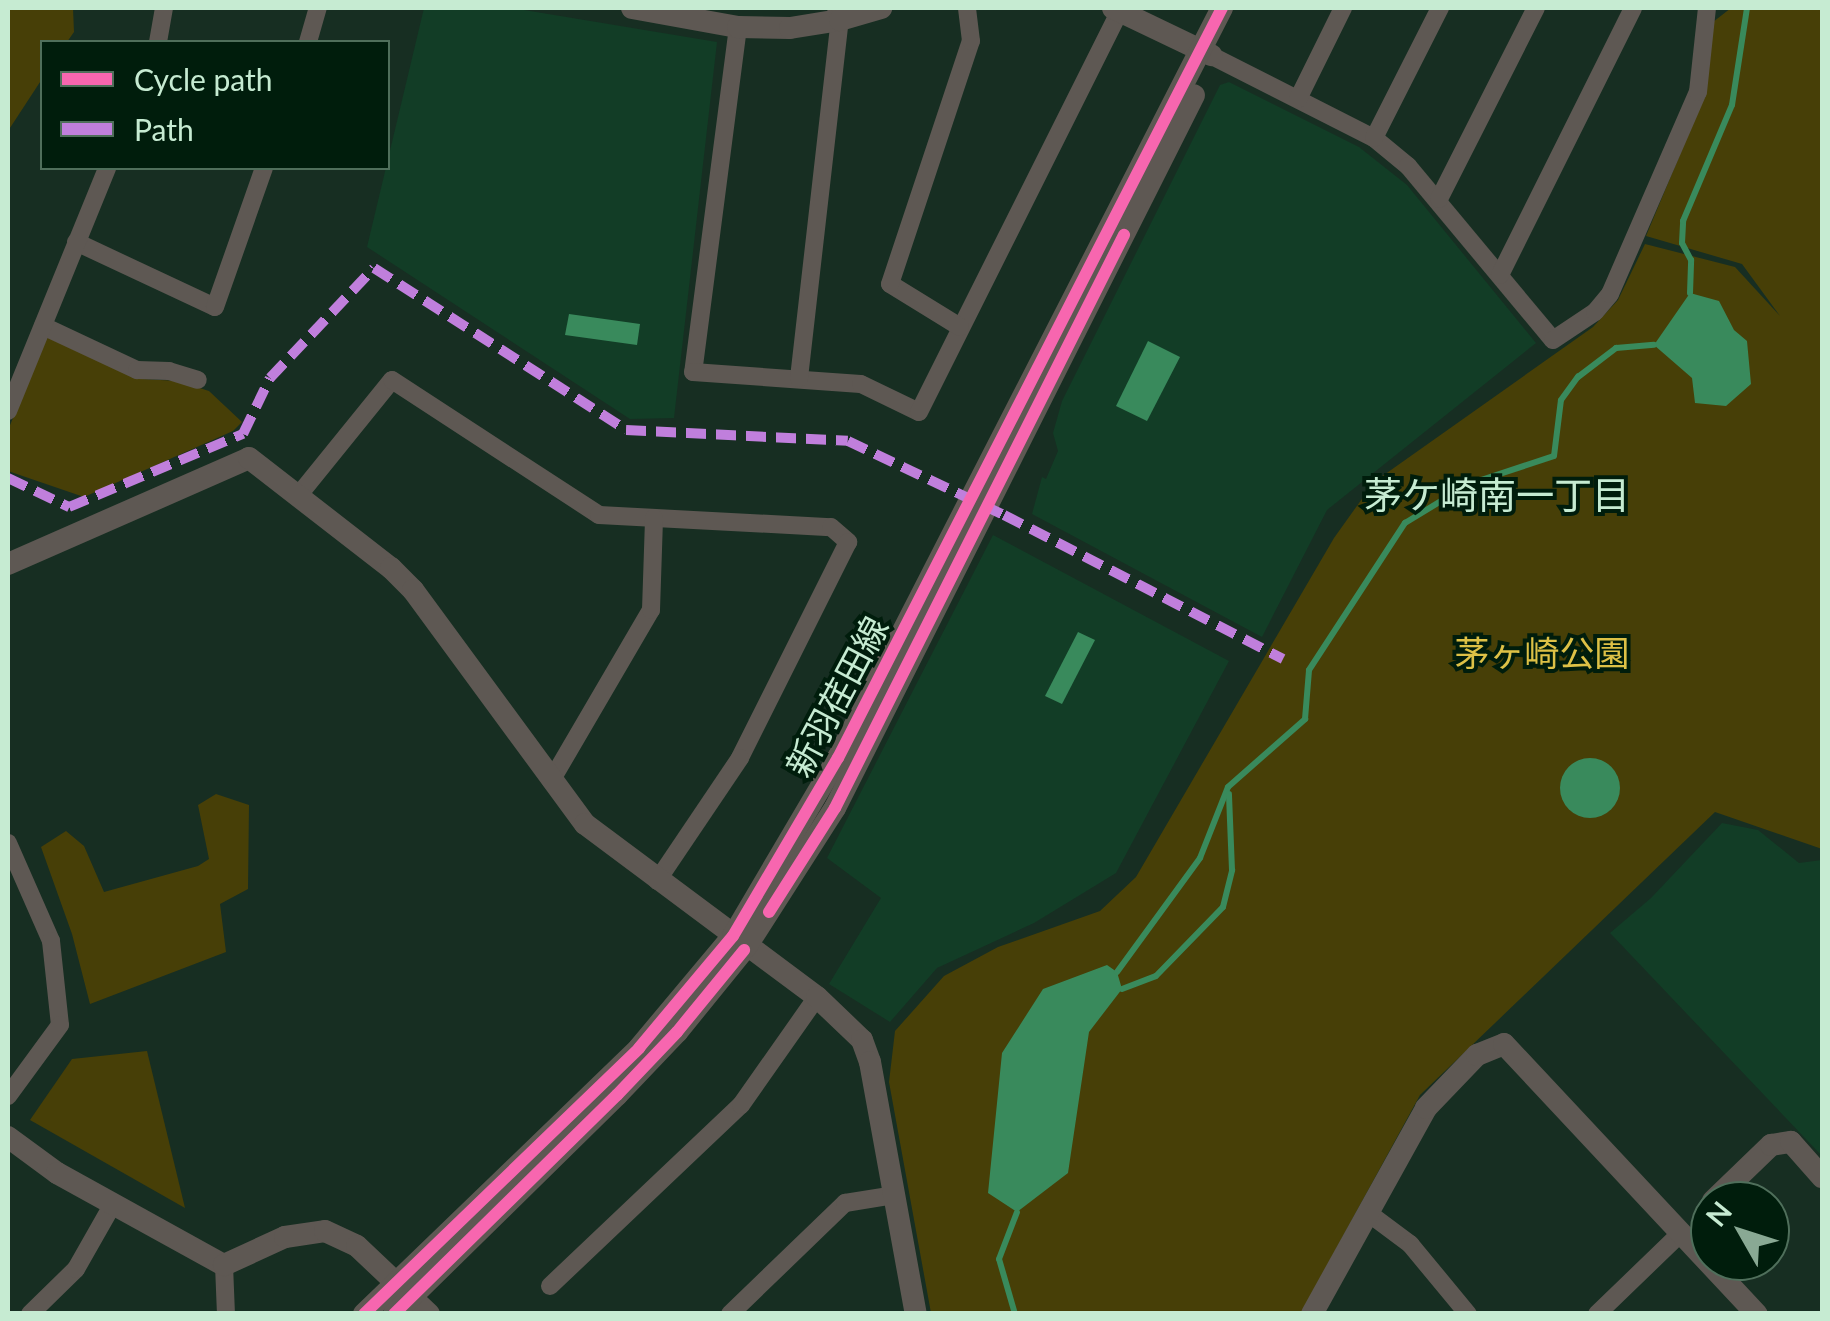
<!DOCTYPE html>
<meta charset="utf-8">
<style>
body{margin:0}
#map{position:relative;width:1830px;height:1321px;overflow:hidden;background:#172e22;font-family:Lato,"Noto Sans JP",sans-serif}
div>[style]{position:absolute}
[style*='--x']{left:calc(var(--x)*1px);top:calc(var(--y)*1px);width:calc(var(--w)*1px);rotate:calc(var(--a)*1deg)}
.built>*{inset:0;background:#123d26}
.green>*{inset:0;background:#473f07}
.water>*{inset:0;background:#398a5c}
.round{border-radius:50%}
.stream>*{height:6px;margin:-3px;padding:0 3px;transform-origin:3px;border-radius:3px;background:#398a5c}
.minor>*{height:18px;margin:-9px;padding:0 9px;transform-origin:9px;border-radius:9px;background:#5e5853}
.tertiary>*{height:22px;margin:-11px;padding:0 11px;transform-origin:11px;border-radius:11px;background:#5e5853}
.quiet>*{height:10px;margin-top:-5px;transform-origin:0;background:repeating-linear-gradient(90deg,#c07fdc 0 20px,transparent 0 30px)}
.cycleway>*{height:12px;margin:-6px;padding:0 6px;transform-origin:6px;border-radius:6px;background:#f766af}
span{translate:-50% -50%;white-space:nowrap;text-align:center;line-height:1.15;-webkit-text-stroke:8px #001d0c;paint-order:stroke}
.park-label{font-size:35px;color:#ddc146}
.street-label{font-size:35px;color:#c6ebd2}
.neighbourhood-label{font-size:38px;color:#c6ebd2}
.frame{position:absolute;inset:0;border:10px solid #c6ebd2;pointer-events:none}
.legend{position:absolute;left:40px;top:40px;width:350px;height:130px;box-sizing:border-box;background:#001d0c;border:2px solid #4f6f5b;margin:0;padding:12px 18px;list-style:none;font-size:30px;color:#c6ebd2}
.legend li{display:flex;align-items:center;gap:20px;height:50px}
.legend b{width:50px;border:2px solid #4f6f5b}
.north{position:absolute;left:1690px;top:1181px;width:100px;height:100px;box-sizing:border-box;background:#001d0c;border:2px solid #4f6f5b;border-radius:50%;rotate:309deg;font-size:28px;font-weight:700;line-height:40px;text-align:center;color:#c6ebd2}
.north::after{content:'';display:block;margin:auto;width:35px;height:45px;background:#89a994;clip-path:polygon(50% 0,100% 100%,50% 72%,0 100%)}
</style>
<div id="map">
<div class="built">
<i style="clip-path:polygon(424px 8px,512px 8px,717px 42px,674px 418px,630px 419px,367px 247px)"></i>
<i style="clip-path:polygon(1229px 82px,1359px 147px,1407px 185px,1536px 343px,1327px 510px,1262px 637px,1032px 514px,1042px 477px,1046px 479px,1058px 451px,1053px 433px,1062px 401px,1220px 85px)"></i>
<i style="clip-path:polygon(993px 535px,1229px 661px,1116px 873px,1034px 923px,937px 968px,890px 1022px,829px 984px,881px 898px,827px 858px)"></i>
<i style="clip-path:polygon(1722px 823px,1758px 830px,1799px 863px,1822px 860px,1822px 1156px,1610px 933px,1651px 898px)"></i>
</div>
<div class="green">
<i style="clip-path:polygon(8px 8px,73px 8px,74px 32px,67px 42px,42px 42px,42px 79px,8px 131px)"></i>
<i style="clip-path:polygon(1731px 8px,1822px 8px,1822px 849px,1715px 812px,1420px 1095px,1301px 1313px,931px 1313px,889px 1082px,895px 1031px,944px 976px,998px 947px,1100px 911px,1136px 877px,1334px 538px,1374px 482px,1593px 327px,1618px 300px,1645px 244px,1735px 267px,1780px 316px,1742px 264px,1646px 236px,1696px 116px,1713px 22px)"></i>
<i style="clip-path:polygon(47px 336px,142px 379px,178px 381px,209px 391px,242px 422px,233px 431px,84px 497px,8px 471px,8px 430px)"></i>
<i style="clip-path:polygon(216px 794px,249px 805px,248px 889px,220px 904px,226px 952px,90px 1004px,72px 934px,41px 847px,66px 831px,84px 846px,104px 892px,198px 866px,209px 859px,198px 805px)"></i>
<i style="clip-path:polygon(147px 1051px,185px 1208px,30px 1120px,72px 1059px)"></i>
</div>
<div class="water">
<i style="clip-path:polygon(1690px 293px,1719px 301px,1734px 330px,1747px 341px,1751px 384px,1726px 406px,1695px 403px,1692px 378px,1654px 345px)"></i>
<i style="clip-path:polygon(569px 314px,640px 324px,637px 345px,565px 335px)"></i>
<i style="clip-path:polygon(1148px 341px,1180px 357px,1147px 421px,1116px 406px)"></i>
<i style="clip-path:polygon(1078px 632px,1095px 640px,1062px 704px,1045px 696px)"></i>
<i class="round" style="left:1560px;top:758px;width:60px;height:60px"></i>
<i style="clip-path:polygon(1107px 965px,1117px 972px,1122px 989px,1089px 1032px,1068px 1173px,1017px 1212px,988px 1193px,1002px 1053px,1043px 989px)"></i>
</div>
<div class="stream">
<i style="--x:1690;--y:293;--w:33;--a:-88"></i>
<i style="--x:1691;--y:260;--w:19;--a:-118"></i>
<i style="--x:1682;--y:243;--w:22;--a:-87"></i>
<i style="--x:1683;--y:221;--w:126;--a:-67.1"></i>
<i style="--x:1732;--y:105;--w:98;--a:-81.2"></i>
<i style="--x:1117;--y:972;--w:141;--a:-53.9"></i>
<i style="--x:1200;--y:858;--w:76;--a:-68.5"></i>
<i style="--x:1228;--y:787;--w:103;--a:-41.4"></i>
<i style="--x:1305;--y:719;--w:49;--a:-85.3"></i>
<i style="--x:1309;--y:670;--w:176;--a:-56.9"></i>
<i style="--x:1405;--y:523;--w:75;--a:-31.4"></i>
<i style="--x:1469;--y:484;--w:89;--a:-18.2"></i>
<i style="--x:1554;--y:456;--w:56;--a:-82.9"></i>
<i style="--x:1561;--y:400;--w:29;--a:-54"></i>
<i style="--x:1578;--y:377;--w:48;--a:-37.3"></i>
<i style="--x:1616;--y:348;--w:38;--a:-5"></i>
<i style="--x:1122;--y:989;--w:36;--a:-21"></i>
<i style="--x:1156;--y:976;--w:96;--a:-45.8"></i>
<i style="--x:1223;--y:907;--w:38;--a:-76"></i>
<i style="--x:1232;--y:870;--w:76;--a:-92.3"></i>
<i style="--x:1015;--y:1314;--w:57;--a:-106.2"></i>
<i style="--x:999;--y:1259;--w:50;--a:-69"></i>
</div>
<div class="minor">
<i style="--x:738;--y:27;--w:348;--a:97.4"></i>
<i style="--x:693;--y:372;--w:168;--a:4.1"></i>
<i style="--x:861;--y:384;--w:64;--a:25.8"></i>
<i style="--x:919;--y:412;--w:452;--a:-63.4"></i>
<i style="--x:158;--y:42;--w:35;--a:-80"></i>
<i style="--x:308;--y:42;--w:35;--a:-74"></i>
<i style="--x:1214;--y:57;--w:179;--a:26.9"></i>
<i style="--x:1374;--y:138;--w:44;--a:39.5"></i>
<i style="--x:1408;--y:166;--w:226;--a:50.2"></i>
<i style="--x:1553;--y:340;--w:50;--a:-33.7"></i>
<i style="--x:1595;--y:312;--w:23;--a:-50"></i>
<i style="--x:1610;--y:294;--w:220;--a:-66.5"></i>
<i style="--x:1698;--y:92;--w:84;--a:-83.9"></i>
<i style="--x:1298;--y:99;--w:102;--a:-63.7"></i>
<i style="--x:1374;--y:138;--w:146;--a:-63.1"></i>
<i style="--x:1439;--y:199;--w:214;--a:-63.1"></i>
<i style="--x:76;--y:242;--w:153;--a:25.1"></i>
<i style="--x:215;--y:307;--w:147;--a:-70.6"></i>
<i style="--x:1500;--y:275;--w:298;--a:-63.5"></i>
<i style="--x:43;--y:326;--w:104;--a:25.1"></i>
<i style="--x:137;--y:370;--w:32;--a:2"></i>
<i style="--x:169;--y:371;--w:30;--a:17"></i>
<i style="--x:960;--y:327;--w:82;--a:-148.4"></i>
<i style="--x:890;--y:284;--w:256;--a:-71.6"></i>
<i style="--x:971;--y:41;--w:33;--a:-97"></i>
<i style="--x:799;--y:378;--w:360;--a:-83.5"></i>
<i style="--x:840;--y:20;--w:13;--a:-108"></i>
<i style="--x:8;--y:411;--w:262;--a:-67.8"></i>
<i style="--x:298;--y:496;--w:149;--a:-51"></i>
<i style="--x:392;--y:380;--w:247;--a:33.1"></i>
<i style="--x:599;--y:515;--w:232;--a:3"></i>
<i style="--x:831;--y:527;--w:23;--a:41"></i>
<i style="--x:848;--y:542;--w:241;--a:116.6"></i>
<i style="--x:740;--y:758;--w:148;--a:124"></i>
<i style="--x:551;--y:781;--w:198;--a:-59.7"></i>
<i style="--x:651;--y:610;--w:92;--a:-88.1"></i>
<i style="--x:8;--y:843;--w:107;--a:66.3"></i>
<i style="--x:51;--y:941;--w:84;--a:83.9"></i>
<i style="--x:60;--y:1025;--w:88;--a:126.2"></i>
<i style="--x:1367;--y:1212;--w:54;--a:36.7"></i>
<i style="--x:1410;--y:1244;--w:91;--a:50.4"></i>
<i style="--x:224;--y:1265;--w:49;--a:87.7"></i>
<i style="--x:550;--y:1286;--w:263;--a:-43.5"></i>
<i style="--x:741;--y:1105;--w:132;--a:-54.9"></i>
<i style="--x:30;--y:1314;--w:64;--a:-44.4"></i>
<i style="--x:76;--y:1269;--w:75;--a:-60.4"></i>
<i style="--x:730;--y:1314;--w:160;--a:-44"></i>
<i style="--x:845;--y:1203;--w:51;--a:-9.1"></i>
<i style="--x:1597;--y:1314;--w:118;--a:-44"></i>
</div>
<div class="tertiary">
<i style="--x:632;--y:8;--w:108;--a:10.2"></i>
<i style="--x:738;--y:27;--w:52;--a:1.1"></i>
<i style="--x:790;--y:28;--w:51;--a:-9.1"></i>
<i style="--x:840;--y:20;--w:43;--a:-16.3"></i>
<i style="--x:1113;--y:8;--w:109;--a:25.6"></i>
<i style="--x:8;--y:564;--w:263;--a:-23.7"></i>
<i style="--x:249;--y:458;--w:180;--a:37.8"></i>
<i style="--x:391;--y:568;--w:31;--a:45"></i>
<i style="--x:413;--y:590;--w:290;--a:53.7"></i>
<i style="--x:585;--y:824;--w:289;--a:36.7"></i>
<i style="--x:817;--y:997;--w:62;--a:43.7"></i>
<i style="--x:862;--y:1040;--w:23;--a:70"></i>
<i style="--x:870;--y:1062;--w:256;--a:79.7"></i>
<i style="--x:8;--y:1137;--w:61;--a:36.3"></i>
<i style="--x:57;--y:1173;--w:191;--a:28.9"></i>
<i style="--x:224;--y:1265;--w:67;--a:-24.7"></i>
<i style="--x:285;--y:1237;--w:40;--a:-8.5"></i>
<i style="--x:325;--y:1231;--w:35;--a:25"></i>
<i style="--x:357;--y:1246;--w:99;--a:43.4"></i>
<i style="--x:1713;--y:1201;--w:81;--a:-44"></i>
<i style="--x:1771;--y:1145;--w:20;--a:-9"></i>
<i style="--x:1791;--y:1142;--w:47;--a:48.5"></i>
<i style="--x:364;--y:1314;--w:383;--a:-44"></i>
<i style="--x:639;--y:1048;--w:146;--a:-50"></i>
<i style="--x:733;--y:936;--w:207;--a:-59.5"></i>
<i style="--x:838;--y:758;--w:843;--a:-62.89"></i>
<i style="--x:394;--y:1314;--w:313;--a:-44.5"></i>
<i style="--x:617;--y:1095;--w:87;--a:-46.4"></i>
<i style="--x:677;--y:1032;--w:109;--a:-50.9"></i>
<i style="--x:746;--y:947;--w:165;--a:-57.4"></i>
<i style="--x:835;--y:808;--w:798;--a:-63.27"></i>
<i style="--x:1312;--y:1314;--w:235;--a:-61"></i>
<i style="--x:1426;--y:1108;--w:74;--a:-46.1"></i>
<i style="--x:1477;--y:1055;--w:29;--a:-22"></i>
<i style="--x:1504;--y:1044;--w:370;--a:46.9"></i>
</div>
<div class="quiet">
<i style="--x:8;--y:478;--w:68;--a:25.4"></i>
<i style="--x:69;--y:507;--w:189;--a:-22.8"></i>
<i style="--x:243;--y:434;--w:62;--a:-64.3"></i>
<i style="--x:270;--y:378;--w:151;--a:-46.6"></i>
<i style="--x:374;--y:268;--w:300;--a:32.7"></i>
<i style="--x:626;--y:430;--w:222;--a:2.8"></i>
<i style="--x:848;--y:441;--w:173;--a:25.4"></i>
<i style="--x:1004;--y:515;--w:314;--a:27.3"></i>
</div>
<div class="cycleway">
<i style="--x:769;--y:912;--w:123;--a:-57.6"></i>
<i style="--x:835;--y:808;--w:642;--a:-63.24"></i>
<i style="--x:364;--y:1314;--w:383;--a:-44"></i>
<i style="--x:639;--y:1048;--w:146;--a:-50"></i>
<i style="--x:733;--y:936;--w:207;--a:-59.5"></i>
<i style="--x:838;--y:758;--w:843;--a:-62.89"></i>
<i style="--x:394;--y:1314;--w:313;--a:-44.5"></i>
<i style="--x:617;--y:1095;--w:87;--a:-46.4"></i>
<i style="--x:677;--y:1032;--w:106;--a:-50.7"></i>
</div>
<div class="park-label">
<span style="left:1542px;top:652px">茅ヶ崎公園</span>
</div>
<div class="street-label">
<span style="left:836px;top:696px;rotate:-62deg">新羽荏田線</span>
</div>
<div class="neighbourhood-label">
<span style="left:1497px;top:495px">茅ケ崎南一丁目</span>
</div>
<div class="frame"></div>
<ul class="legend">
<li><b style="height:12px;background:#f766af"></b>Cycle path</li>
<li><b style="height:12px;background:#c07fdc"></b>Path</li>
</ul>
<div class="north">N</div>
</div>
